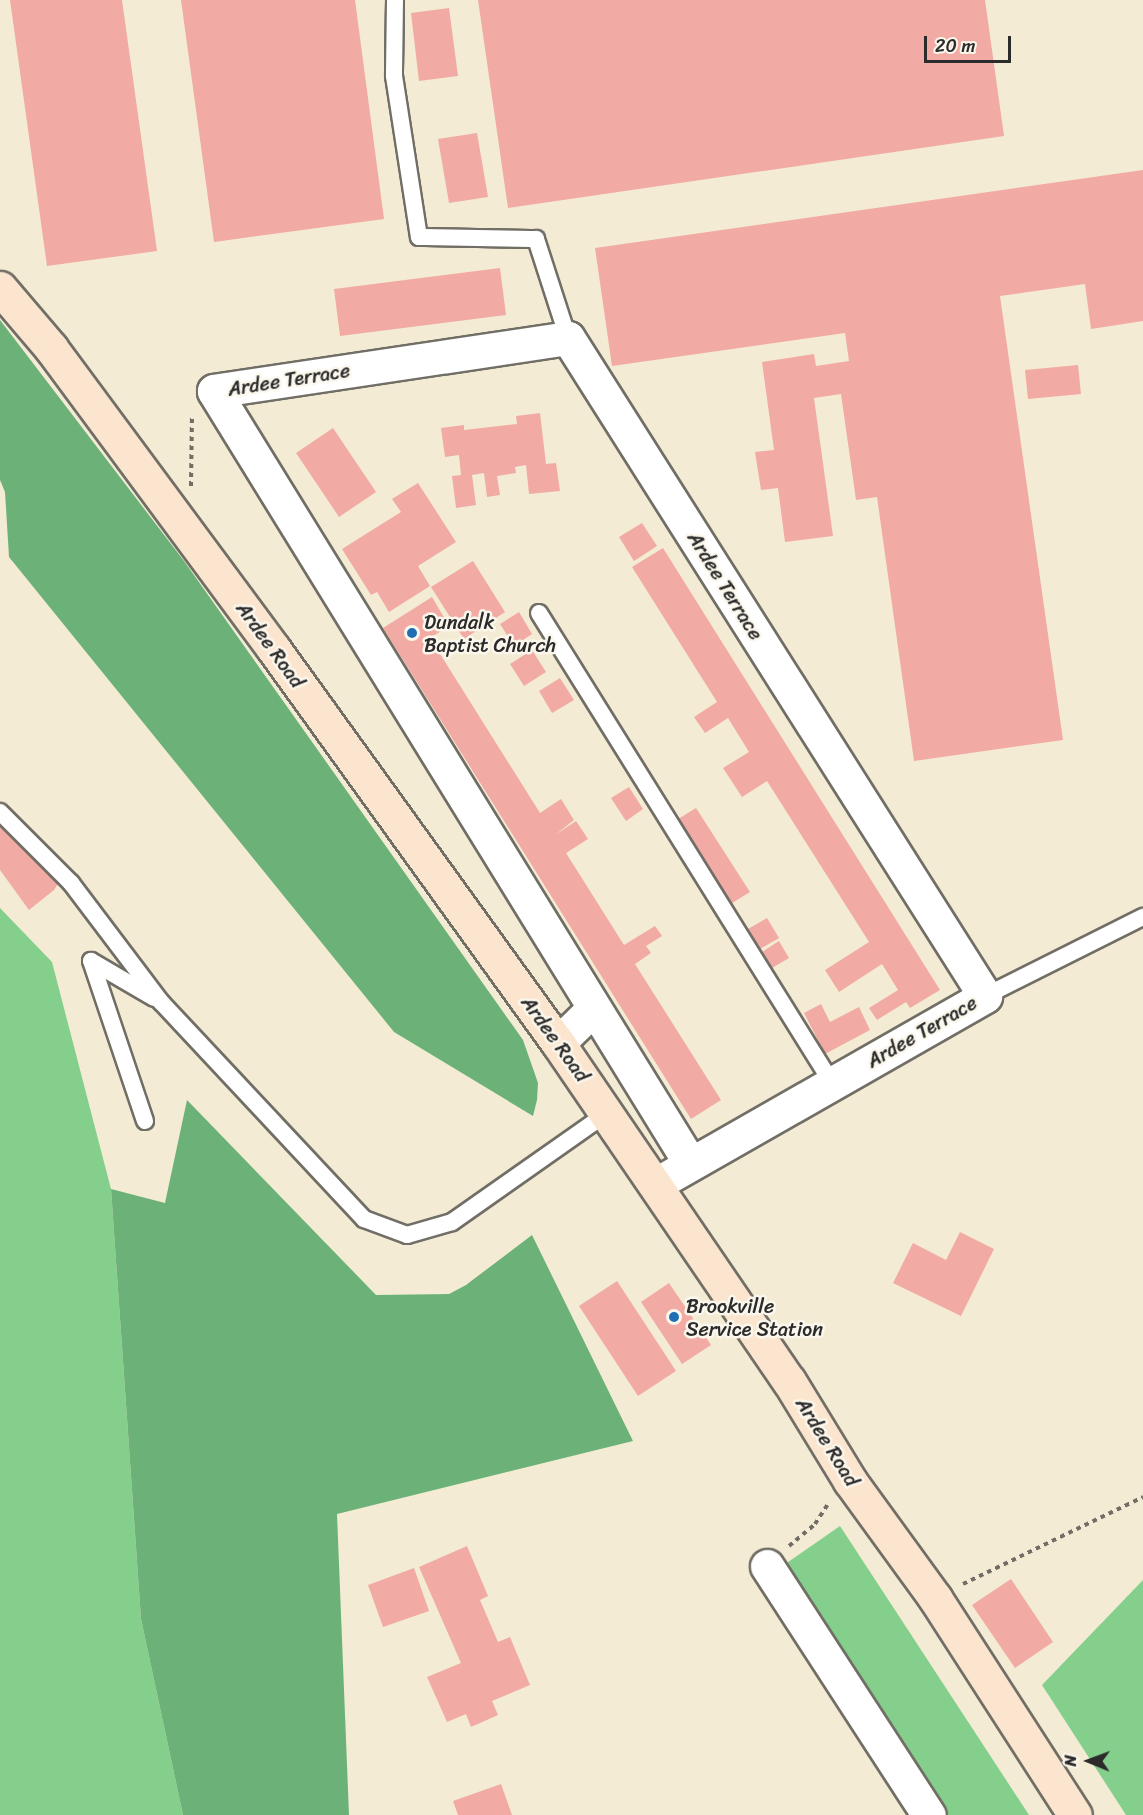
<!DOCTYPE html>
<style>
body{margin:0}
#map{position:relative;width:1143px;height:1815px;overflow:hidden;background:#f3ebd4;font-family:Sriracha,sans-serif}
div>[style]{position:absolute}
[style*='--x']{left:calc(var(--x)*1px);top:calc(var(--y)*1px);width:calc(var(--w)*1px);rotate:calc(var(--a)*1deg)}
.green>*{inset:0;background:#85cf8c}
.forest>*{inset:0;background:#6cb278}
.building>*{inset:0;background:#f1aba4}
.path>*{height:4px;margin-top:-2px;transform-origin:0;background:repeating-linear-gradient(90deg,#716e66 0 4.5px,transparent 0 9px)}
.roads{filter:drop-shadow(2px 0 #716e66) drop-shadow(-2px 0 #716e66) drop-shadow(0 2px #716e66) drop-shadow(0 -2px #716e66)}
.lane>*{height:16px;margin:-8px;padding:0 8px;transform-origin:8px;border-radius:8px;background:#fff}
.street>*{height:33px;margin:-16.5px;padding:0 16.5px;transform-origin:16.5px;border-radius:16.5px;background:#fff}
.secondary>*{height:33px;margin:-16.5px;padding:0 16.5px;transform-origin:16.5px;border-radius:16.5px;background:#fbe5cf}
.dots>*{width:16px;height:16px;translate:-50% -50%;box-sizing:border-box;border:3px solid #fbf7ec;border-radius:50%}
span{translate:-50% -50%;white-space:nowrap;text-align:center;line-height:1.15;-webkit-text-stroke:5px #fbf7ec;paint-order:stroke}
.street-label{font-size:20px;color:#2b2b2b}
.poi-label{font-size:20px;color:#2b2b2b}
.left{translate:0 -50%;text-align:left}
.north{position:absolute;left:1059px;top:1731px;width:60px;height:60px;-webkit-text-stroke:4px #fbf7ec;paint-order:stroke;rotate:271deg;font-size:16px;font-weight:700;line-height:24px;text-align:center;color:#2b2b2b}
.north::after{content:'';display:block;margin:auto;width:21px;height:27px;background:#2b2b2b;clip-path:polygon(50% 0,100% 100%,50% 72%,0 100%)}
.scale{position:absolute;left:924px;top:36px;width:87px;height:27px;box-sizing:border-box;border:3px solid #2b2b2b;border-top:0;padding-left:8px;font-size:18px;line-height:21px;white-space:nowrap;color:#2b2b2b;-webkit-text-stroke:4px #fbf7ec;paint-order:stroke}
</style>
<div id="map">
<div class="green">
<i style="clip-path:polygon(0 908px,52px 962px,111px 1189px,141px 1619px,183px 1815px,0 1815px)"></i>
<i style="clip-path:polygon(840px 1526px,1029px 1815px,943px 1815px,781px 1567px)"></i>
<i style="clip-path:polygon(1143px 1580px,1143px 1815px,1126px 1815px,1042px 1685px)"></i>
</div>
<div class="forest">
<i style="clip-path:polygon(0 320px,184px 561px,523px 1040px,538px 1083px,537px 1100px,533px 1116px,394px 1032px,9px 557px,5px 492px,0 480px)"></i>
<i style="clip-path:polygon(187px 1100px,376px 1295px,449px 1294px,466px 1285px,532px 1235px,633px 1441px,337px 1514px,349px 1815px,183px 1815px,141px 1619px,111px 1189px,165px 1203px)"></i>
</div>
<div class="building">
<i style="clip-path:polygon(10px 0,122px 0,157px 251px,47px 266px)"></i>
<i style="clip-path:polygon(181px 0,355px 0,384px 219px,214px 242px)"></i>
<i style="clip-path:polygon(478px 0,985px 0,1004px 136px,508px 208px)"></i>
<i style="clip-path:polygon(449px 8px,458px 76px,419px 81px,411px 13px)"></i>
<i style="clip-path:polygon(477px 133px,488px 197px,449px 203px,438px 139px)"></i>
<i style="clip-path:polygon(1143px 170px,1143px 321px,1091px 329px,1085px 284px,1000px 296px,1063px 740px,914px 761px,877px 497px,856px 500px,841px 394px,814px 398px,833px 536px,785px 542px,778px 488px,761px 490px,755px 452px,774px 450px,762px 362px,814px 354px,816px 366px,849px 361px,845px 333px,612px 366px,595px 248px)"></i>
<i style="clip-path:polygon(500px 268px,506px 315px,340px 336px,334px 289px)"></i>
<i style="clip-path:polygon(1078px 365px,1081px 394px,1028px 399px,1025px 370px)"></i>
<i style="clip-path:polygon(540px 413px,546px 464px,556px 463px,560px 491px,529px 494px,526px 465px,515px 467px,516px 473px,497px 476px,500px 495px,487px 497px,484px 473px,472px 475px,476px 505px,456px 508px,452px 476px,461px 475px,459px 455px,445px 457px,441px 428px,464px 425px,464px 430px,517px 424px,516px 416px)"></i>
<i style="clip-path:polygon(333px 428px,376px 492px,339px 517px,296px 453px)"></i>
<i style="clip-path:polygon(418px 483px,456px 542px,418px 566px,430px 586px,389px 612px,377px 592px,371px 595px,342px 549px,401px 512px,392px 499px)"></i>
<i style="clip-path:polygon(642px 523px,657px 546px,634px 561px,619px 537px)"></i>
<i style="clip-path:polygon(663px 548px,940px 990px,910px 1008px,906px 1002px,877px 1020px,869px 1008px,898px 990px,882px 964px,839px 992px,825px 970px,869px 942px,767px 781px,742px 797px,723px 768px,749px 752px,728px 718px,705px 733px,694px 717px,717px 702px,632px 567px)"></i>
<i style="clip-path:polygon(473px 561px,505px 612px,464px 639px,431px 587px)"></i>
<i style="clip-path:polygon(432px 597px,449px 626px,430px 638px,540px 813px,561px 799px,574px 820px,555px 835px,576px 821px,588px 839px,566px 853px,624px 945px,655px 926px,662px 936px,646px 946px,651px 953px,635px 964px,721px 1100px,691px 1119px,383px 628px)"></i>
<i style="clip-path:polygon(519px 612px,532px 634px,514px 646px,500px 624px)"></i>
<i style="clip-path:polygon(532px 650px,546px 672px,524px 686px,510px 664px)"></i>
<i style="clip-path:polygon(560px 678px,574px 700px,552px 713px,539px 691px)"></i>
<i style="clip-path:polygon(629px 787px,643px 809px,626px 821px,611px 798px)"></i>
<i style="clip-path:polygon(696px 808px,750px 892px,729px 905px,675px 821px)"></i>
<i style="clip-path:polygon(4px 826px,63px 876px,54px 890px,29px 910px,0 870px,0 828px)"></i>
<i style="clip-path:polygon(767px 918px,779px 938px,760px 949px,748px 929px)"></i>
<i style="clip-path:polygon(779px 941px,789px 958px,772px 968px,762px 952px)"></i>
<i style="clip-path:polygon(821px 1004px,830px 1022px,859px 1007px,870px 1030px,825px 1054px,804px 1013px)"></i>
<i style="clip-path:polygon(960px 1232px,994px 1249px,961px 1316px,893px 1283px,913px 1243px,946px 1260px)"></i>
<i style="clip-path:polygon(617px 1281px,676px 1371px,638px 1396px,579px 1306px)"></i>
<i style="clip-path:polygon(669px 1283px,711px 1345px,682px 1364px,641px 1302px)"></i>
<i style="clip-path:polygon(467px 1546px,488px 1596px,480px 1600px,498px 1642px,510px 1637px,530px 1685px,492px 1701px,498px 1715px,471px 1727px,466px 1714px,447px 1722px,427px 1677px,461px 1663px,419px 1567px)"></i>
<i style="clip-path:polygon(414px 1568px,429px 1611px,383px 1627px,368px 1585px)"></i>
<i style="clip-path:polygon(1011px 1579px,1053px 1642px,1015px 1668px,972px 1605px)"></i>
<i style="clip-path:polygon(501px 1784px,512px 1815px,458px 1815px,453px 1801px)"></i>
</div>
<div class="path">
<i style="--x:191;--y:486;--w:70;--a:-89.2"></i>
<i style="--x:789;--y:1546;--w:34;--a:-40"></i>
<i style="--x:815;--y:1524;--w:24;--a:-57"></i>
<i style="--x:963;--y:1584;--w:200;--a:-25.8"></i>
</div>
<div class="roads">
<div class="lane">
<i style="--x:395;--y:0;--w:76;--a:90.8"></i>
<i style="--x:394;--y:76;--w:163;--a:81.2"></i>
<i style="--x:419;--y:237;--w:117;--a:1"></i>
<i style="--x:536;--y:239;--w:104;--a:72.1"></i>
<i style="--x:539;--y:613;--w:554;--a:58.06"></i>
<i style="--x:0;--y:812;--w:100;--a:45"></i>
<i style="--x:71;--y:883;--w:149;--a:52.9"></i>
<i style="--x:161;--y:1002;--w:297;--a:46.9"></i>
<i style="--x:364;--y:1219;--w:46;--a:20.4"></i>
<i style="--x:407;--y:1235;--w:47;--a:-16.1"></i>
<i style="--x:452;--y:1222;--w:189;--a:-35.1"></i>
<i style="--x:985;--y:996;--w:177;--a:-26.6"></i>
<i style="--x:145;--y:1121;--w:169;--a:-108.6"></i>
<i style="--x:91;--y:961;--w:73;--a:30.4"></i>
</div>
<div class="street">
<i style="--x:558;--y:1043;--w:50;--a:-44.2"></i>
<i style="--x:656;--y:1184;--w:379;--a:-29.7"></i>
<i style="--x:985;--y:996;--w:779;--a:-122.36"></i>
<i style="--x:568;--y:338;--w:358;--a:171.5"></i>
<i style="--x:214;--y:391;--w:907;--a:58.34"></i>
<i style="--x:767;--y:1566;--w:297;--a:57"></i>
</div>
<div class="secondary">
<i style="--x:0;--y:288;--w:79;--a:49.6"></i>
<i style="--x:51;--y:348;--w:373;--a:53.5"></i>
<i style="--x:273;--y:648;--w:487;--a:54.2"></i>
<i style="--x:558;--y:1043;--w:409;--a:55.7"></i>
<i style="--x:789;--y:1381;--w:117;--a:58.6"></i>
<i style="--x:850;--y:1481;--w:145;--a:54"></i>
<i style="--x:935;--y:1598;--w:258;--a:57.2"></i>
</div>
</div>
<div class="dots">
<i style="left:412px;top:633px;background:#1f6fb2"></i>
<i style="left:674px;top:1317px;background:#1f6fb2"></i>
</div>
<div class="street-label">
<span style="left:289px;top:380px;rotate:-9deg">Ardee Terrace</span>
<span style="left:725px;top:586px;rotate:58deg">Ardee Terrace</span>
<span style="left:270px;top:645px;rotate:54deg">Ardee Road</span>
<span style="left:922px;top:1032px;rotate:-30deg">Ardee Terrace</span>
<span style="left:555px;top:1039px;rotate:54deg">Ardee Road</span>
<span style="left:827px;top:1442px;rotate:58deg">Ardee Road</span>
</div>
<div class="poi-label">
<span class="left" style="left:424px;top:634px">Dundalk<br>Baptist Church</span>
<span class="left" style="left:686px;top:1318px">Brookville<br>Service Station</span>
</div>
<div class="north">N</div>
<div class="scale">20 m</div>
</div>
